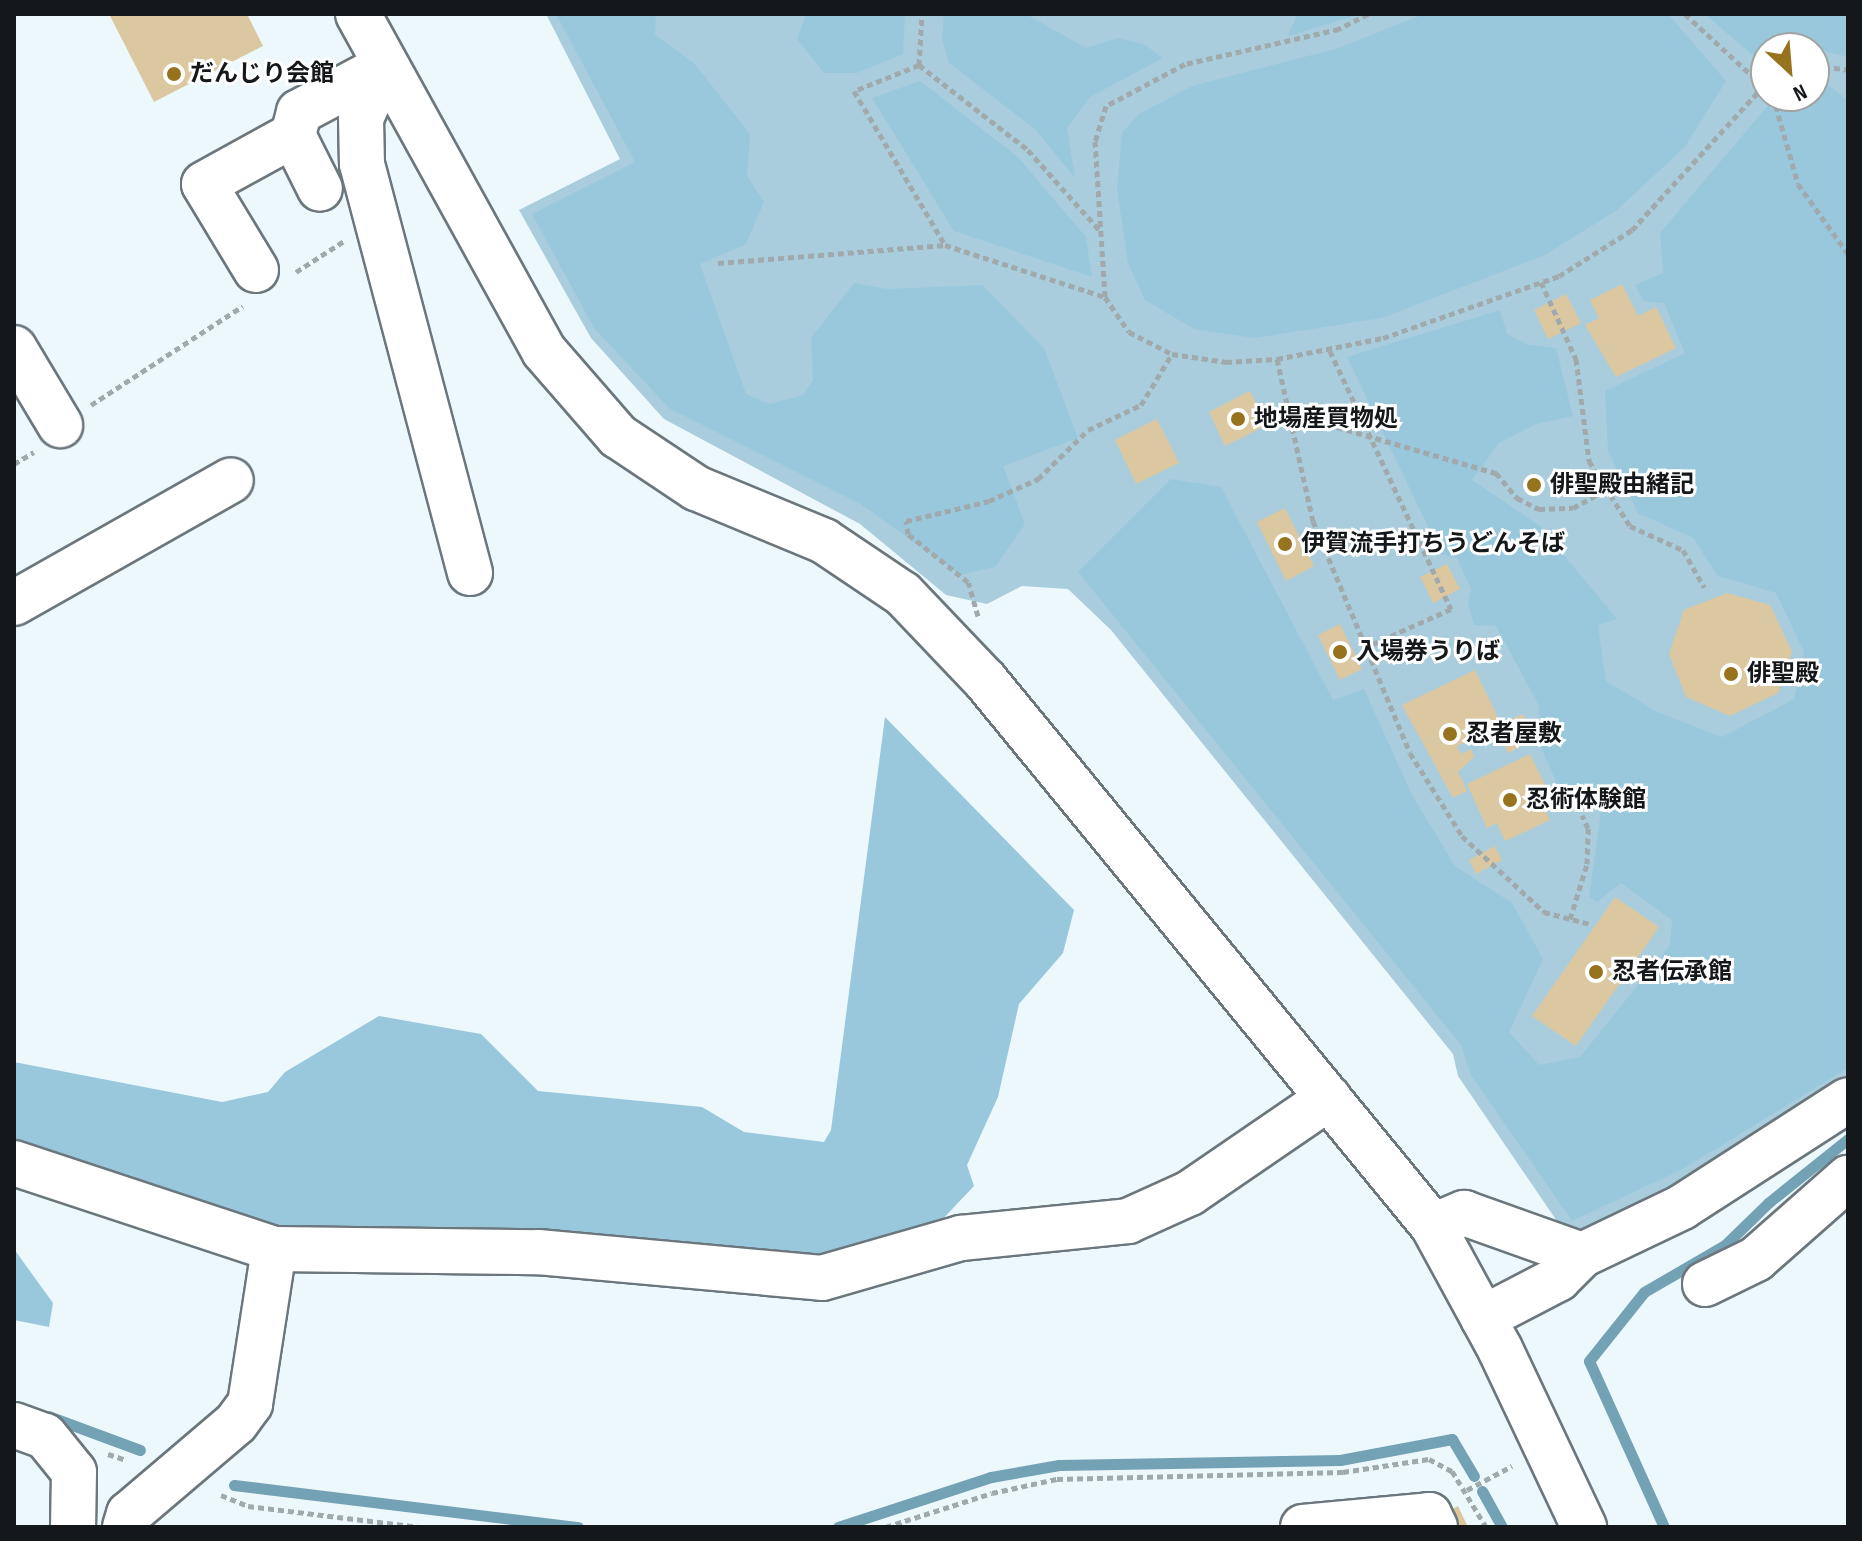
<!DOCTYPE html>
<meta charset="utf-8">
<style>
body{margin:0}
#map{position:relative;width:1862px;height:1541px;overflow:hidden;background:#edf8fd;font-family:"Sofia Sans Condensed","Noto Sans JP",sans-serif}
div>[style]{position:absolute}
[style*='--x']{left:calc(var(--x)*1px);top:calc(var(--y)*1px);width:calc(var(--w)*1px);rotate:calc(var(--a)*1deg)}
.green>*{inset:0;background:#a9cddc}
.forest>*{inset:0;background:#99c8dd}
.stream>*{height:11px;margin:-5.5px;padding:0 5.5px;transform-origin:5.5px;border-radius:5.5px;background:#73a2b5}
.building>*{inset:0;background:#dcc8a0}
.path>*{height:5px;margin-top:-2.5px;transform-origin:0;background:repeating-linear-gradient(90deg,#a0a9ac 0 6px,transparent 0 10px)}
.roads{filter:drop-shadow(2px 0 #6b777d) drop-shadow(-2px 0 #6b777d) drop-shadow(0 2px #6b777d) drop-shadow(0 -2px #6b777d)}
.minor>*{height:44px;margin:-22px;padding:0 22px;transform-origin:22px;border-radius:22px;background:#fff}
.dots>*{width:22px;height:22px;translate:-50% -50%;box-sizing:border-box;border:4px solid #fff;border-radius:50%}
span{translate:-50% -50%;white-space:nowrap;text-align:center;line-height:1.15;-webkit-text-stroke:6px #fff;paint-order:stroke}
.poi-label{font-size:24px;color:#14181a;font-weight:700}
.left{translate:0 -50%;text-align:left}
.frame{position:absolute;inset:0;border:16px solid #14181a;pointer-events:none}
.north{position:absolute;left:1750px;top:32px;width:80px;height:80px;box-sizing:border-box;background:#fff;border:2px solid #a1a3a3;border-radius:50%;rotate:154deg;font-size:22px;font-weight:700;line-height:32px;text-align:center;color:#14181a}
.north::after{content:'';display:block;margin:auto;width:28px;height:36px;background:#96731c;clip-path:polygon(50% 0,100% 100%,50% 72%,0 100%)}
</style>
<div id="map">
<div class="green">
<i style="clip-path:polygon(evenodd,546px 14px,1848px 14px,1848px 1080px,1811px 1098px,1687px 1181px,1578px 1231px,1561px 1227px,1458px 1076px,1453px 1054px,1111px 630px,1068px 589px,1022px 586px,987px 604px,946px 595px,860px 524px,664px 419px,591px 338px,519px 210px,620px 159px,546px 14px,1766px 48px,1814px 48px,1814px 96px,1766px 96px,1766px 48px)"></i>
</div>
<div class="forest">
<i style="clip-path:polygon(556px 14px,656px 14px,655px 35px,694px 63px,750px 134px,747px 176px,764px 202px,746px 244px,700px 264px,746px 394px,770px 404px,803px 395px,813px 380px,811px 338px,854px 283px,888px 289px,982px 285px,1044px 348px,1078px 438px,1003px 466px,1025px 524px,995px 567px,960px 575px,859px 503px,669px 408px,594px 328px,532px 214px,635px 162px)"></i>
<i style="clip-path:polygon(806px 14px,905px 14px,903px 54px,857px 73px,824px 73px,797px 39px)"></i>
<i style="clip-path:polygon(944px 14px,1026px 14px,1086px 48px,1118px 38px,1144px 44px,1163px 58px,1090px 97px,1067px 128px,1075px 178px,1035px 129px,949px 63px,942px 38px)"></i>
<i style="clip-path:polygon(1297px 14px,1361px 14px,1288px 36px)"></i>
<i style="clip-path:polygon(1424px 14px,1668px 14px,1726px 81px,1685px 147px,1617px 210px,1547px 254px,1382px 318px,1254px 338px,1194px 329px,1145px 300px,1128px 263px,1117px 189px,1122px 133px,1139px 114px,1192px 86px,1339px 48px)"></i>
<i style="clip-path:polygon(1705px 14px,1848px 14px,1848px 57px,1814px 48px,1766px 48px,1766px 67px)"></i>
<i style="clip-path:polygon(1821px 80px,1848px 100px,1848px 1068px,1683px 1169px,1572px 1221px,1471px 1075px,1461px 1045px,1078px 572px,1171px 479px,1221px 487px,1333px 700px,1364px 689px,1412px 795px,1455px 866px,1512px 903px,1543px 959px,1509px 1032px,1539px 1065px,1580px 1057px,1670px 945px,1672px 920px,1621px 883px,1597px 902px,1589px 897px,1601px 811px,1594px 796px,1562px 794px,1542px 750px,1539px 706px,1496px 626px,1474px 625px,1468px 603px,1471px 589px,1457px 558px,1441px 554px,1347px 357px,1500px 310px,1507px 334px,1529px 345px,1556px 348px,1573px 416px,1536px 424px,1499px 443px,1472px 480px,1540px 526px,1617px 619px,1598px 625px,1606px 681px,1657px 712px,1722px 737px,1794px 699px,1804px 652px,1776px 593px,1718px 576px,1693px 538px,1638px 513px,1608px 451px,1605px 391px,1685px 353px,1664px 303px,1643px 301px,1635px 285px,1663px 273px,1660px 233px,1775px 97px,1814px 96px,1814px 82px)"></i>
<i style="clip-path:polygon(920px 81px,1018px 157px,1086px 237px,1092px 277px,954px 231px,872px 98px)"></i>
<i style="clip-path:polygon(885px 717px,1074px 910px,1063px 953px,1019px 1004px,998px 1097px,967px 1165px,974px 1186px,938px 1224px,821px 1266px,278px 1238px,14px 1150px,14px 1062px,222px 1102px,268px 1092px,285px 1072px,379px 1016px,481px 1034px,538px 1091px,702px 1107px,744px 1132px,824px 1142px,831px 1130px)"></i>
<i style="clip-path:polygon(14px 1249px,53px 1303px,49px 1327px,14px 1320px)"></i>
</div>
<div class="stream">
<i style="--x:48;--y:1416;--w:98;--a:20.3"></i>
<i style="--x:234;--y:1485;--w:347;--a:7"></i>
<i style="--x:1482;--y:1491;--w:41;--a:60.9"></i>
<i style="--x:838;--y:1527;--w:161;--a:-18.1"></i>
<i style="--x:991;--y:1477;--w:69;--a:-10"></i>
<i style="--x:1059;--y:1465;--w:281;--a:-1"></i>
<i style="--x:1340;--y:1460;--w:114;--a:-10.6"></i>
<i style="--x:1452;--y:1439;--w:43;--a:59.3"></i>
<i style="--x:1664;--y:1527;--w:182;--a:-114.3"></i>
<i style="--x:1589;--y:1361;--w:88;--a:-51.4"></i>
<i style="--x:1644;--y:1292;--w:94;--a:-30.1"></i>
<i style="--x:1725;--y:1245;--w:60;--a:-44.3"></i>
<i style="--x:1768;--y:1203;--w:102;--a:-38.7"></i>
</div>
<div class="building">
<i style="clip-path:polygon(109px 14px,247px 14px,263px 46px,154px 102px)"></i>
<i style="clip-path:polygon(1622px 284px,1638px 316px,1656px 307px,1676px 348px,1616px 377px,1585px 325px,1599px 318px,1590px 300px)"></i>
<i style="clip-path:polygon(1566px 294px,1581px 323px,1548px 339px,1534px 310px)"></i>
<i style="clip-path:polygon(1250px 391px,1267px 425px,1225px 446px,1209px 412px)"></i>
<i style="clip-path:polygon(1157px 419px,1179px 463px,1136px 484px,1115px 440px)"></i>
<i style="clip-path:polygon(1285px 508px,1314px 566px,1286px 581px,1257px 522px)"></i>
<i style="clip-path:polygon(1406px 540px,1410px 549px,1401px 554px,1396px 545px)"></i>
<i style="clip-path:polygon(1447px 564px,1460px 589px,1433px 603px,1420px 577px)"></i>
<i style="clip-path:polygon(1727px 593px,1770px 605px,1792px 652px,1778px 693px,1730px 716px,1686px 697px,1669px 654px,1684px 610px)"></i>
<i style="clip-path:polygon(1340px 624px,1362px 669px,1340px 680px,1318px 635px)"></i>
<i style="clip-path:polygon(1475px 670px,1501px 724px,1523px 714px,1534px 740px,1508px 753px,1496px 728px,1457px 746px,1461px 754px,1471px 749px,1474px 757px,1458px 772px,1467px 791px,1453px 798px,1402px 705px)"></i>
<i style="clip-path:polygon(1530px 754px,1551px 797px,1541px 802px,1550px 820px,1505px 841px,1497px 823px,1487px 828px,1467px 784px)"></i>
<i style="clip-path:polygon(1495px 846px,1502px 860px,1476px 874px,1469px 860px)"></i>
<i style="clip-path:polygon(1615px 897px,1659px 927px,1576px 1046px,1532px 1016px)"></i>
<i style="clip-path:polygon(1458px 1506px,1468px 1527px,1451px 1527px,1444px 1513px)"></i>
</div>
<div class="path">
<i style="--x:1368;--y:14;--w:33;--a:153"></i>
<i style="--x:1339;--y:29;--w:158;--a:167.2"></i>
<i style="--x:1185;--y:64;--w:89;--a:152"></i>
<i style="--x:1106;--y:106;--w:37;--a:107"></i>
<i style="--x:1095;--y:141;--w:156;--a:86.3"></i>
<i style="--x:1105;--y:297;--w:42;--a:55.6"></i>
<i style="--x:1129;--y:332;--w:48;--a:27.1"></i>
<i style="--x:1172;--y:354;--w:55;--a:8.4"></i>
<i style="--x:1226;--y:362;--w:51;--a:-3.4"></i>
<i style="--x:1277;--y:359;--w:108;--a:-11.2"></i>
<i style="--x:1383;--y:338;--w:187;--a:-19.4"></i>
<i style="--x:1559;--y:276;--w:86;--a:-32.2"></i>
<i style="--x:1632;--y:230;--w:199;--a:-47.6"></i>
<i style="--x:1685;--y:14;--w:105;--a:42.7"></i>
<i style="--x:919;--y:65;--w:138;--a:37.9"></i>
<i style="--x:1028;--y:150;--w:110;--a:48.3"></i>
<i style="--x:919;--y:65;--w:70;--a:158.2"></i>
<i style="--x:854;--y:91;--w:179;--a:59.4"></i>
<i style="--x:919;--y:65;--w:51;--a:-86.6"></i>
<i style="--x:1814;--y:65;--w:34;--a:8"></i>
<i style="--x:1773;--y:96;--w:91;--a:74.1"></i>
<i style="--x:1798;--y:184;--w:86;--a:54.5"></i>
<i style="--x:718;--y:263;--w:228;--a:-4.5"></i>
<i style="--x:945;--y:245;--w:168;--a:18"></i>
<i style="--x:296;--y:272;--w:57;--a:-32.9"></i>
<i style="--x:1541;--y:282;--w:85;--a:65.6"></i>
<i style="--x:1576;--y:359;--w:103;--a:82.7"></i>
<i style="--x:1589;--y:461;--w:77;--a:57.8"></i>
<i style="--x:1630;--y:526;--w:58;--a:24.4"></i>
<i style="--x:1683;--y:550;--w:43;--a:60.4"></i>
<i style="--x:1330;--y:351;--w:285;--a:64.9"></i>
<i style="--x:1451;--y:609;--w:93;--a:155.9"></i>
<i style="--x:1277;--y:359;--w:166;--a:77.5"></i>
<i style="--x:1313;--y:521;--w:251;--a:67.3"></i>
<i style="--x:1410;--y:753;--w:98;--a:57.9"></i>
<i style="--x:1462;--y:836;--w:112;--a:42.8"></i>
<i style="--x:1544;--y:912;--w:48;--a:14.6"></i>
<i style="--x:91;--y:405;--w:181;--a:-33.1"></i>
<i style="--x:1289;--y:413;--w:216;--a:16.2"></i>
<i style="--x:1496;--y:473;--w:33;--a:50"></i>
<i style="--x:1517;--y:498;--w:25;--a:27"></i>
<i style="--x:1539;--y:509;--w:34;--a:-2"></i>
<i style="--x:1573;--y:508;--w:39;--a:-29"></i>
<i style="--x:14;--y:464;--w:23;--a:-31"></i>
<i style="--x:978;--y:616;--w:35;--a:-106"></i>
<i style="--x:968;--y:582;--w:77;--a:-141.3"></i>
<i style="--x:908;--y:534;--w:13;--a:-99"></i>
<i style="--x:906;--y:521;--w:85;--a:-13.5"></i>
<i style="--x:989;--y:501;--w:54;--a:-24.2"></i>
<i style="--x:1038;--y:479;--w:70;--a:-44.4"></i>
<i style="--x:1088;--y:430;--w:59;--a:-25.3"></i>
<i style="--x:1141;--y:405;--w:60;--a:-58.7"></i>
<i style="--x:1570;--y:919;--w:58;--a:-72.8"></i>
<i style="--x:1587;--y:864;--w:36;--a:-88"></i>
<i style="--x:1588;--y:828;--w:14;--a:-115"></i>
<i style="--x:108;--y:1454;--w:19;--a:18"></i>
<i style="--x:1467;--y:1490;--w:51;--a:-28.1"></i>
<i style="--x:221;--y:1495;--w:29;--a:22"></i>
<i style="--x:248;--y:1506;--w:171;--a:7"></i>
<i style="--x:886;--y:1527;--w:111;--a:-17.8"></i>
<i style="--x:992;--y:1493;--w:66;--a:-12.2"></i>
<i style="--x:1057;--y:1479;--w:286;--a:-1.4"></i>
<i style="--x:1343;--y:1472;--w:87;--a:-8.6"></i>
<i style="--x:1429;--y:1459;--w:26;--a:28"></i>
<i style="--x:1452;--y:1471;--w:66;--a:58.7"></i>
</div>
<div class="roads">
<div class="minor">
<i style="--x:358;--y:14;--w:385;--a:61.1"></i>
<i style="--x:544;--y:351;--w:113;--a:49"></i>
<i style="--x:618;--y:436;--w:94;--a:33.7"></i>
<i style="--x:696;--y:488;--w:139;--a:22.5"></i>
<i style="--x:824;--y:541;--w:95;--a:33.9"></i>
<i style="--x:903;--y:594;--w:119;--a:46.4"></i>
<i style="--x:985;--y:680;--w:706;--a:50.63"></i>
<i style="--x:1433;--y:1226;--w:140;--a:61.4"></i>
<i style="--x:1500;--y:1349;--w:197;--a:64.7"></i>
<i style="--x:393;--y:81;--w:27;--a:146"></i>
<i style="--x:371;--y:96;--w:24;--a:114"></i>
<i style="--x:361;--y:118;--w:46;--a:88.8"></i>
<i style="--x:362;--y:164;--w:423;--a:75.2"></i>
<i style="--x:293;--y:135;--w:60;--a:63.4"></i>
<i style="--x:256;--y:270;--w:100;--a:-121.2"></i>
<i style="--x:204;--y:184;--w:102;--a:-28.8"></i>
<i style="--x:293;--y:135;--w:24;--a:-75"></i>
<i style="--x:299;--y:112;--w:98;--a:-28.1"></i>
<i style="--x:14;--y:348;--w:90;--a:59.1"></i>
<i style="--x:14;--y:603;--w:249;--a:-29.5"></i>
<i style="--x:14;--y:1163;--w:274;--a:18.3"></i>
<i style="--x:274;--y:1249;--w:264;--a:0.7"></i>
<i style="--x:538;--y:1252;--w:285;--a:5.2"></i>
<i style="--x:822;--y:1278;--w:145;--a:-16.1"></i>
<i style="--x:961;--y:1238;--w:168;--a:-5.8"></i>
<i style="--x:1128;--y:1221;--w:68;--a:-24.3"></i>
<i style="--x:1190;--y:1193;--w:168;--a:-34.4"></i>
<i style="--x:1433;--y:1226;--w:34;--a:-23"></i>
<i style="--x:1464;--y:1213;--w:125;--a:19.6"></i>
<i style="--x:1582;--y:1255;--w:111;--a:-25.6"></i>
<i style="--x:1682;--y:1207;--w:197;--a:-32.8"></i>
<i style="--x:1705;--y:1284;--w:57;--a:-26.1"></i>
<i style="--x:1756;--y:1259;--w:123;--a:-41.4"></i>
<i style="--x:1483;--y:1318;--w:85;--a:-27.5"></i>
<i style="--x:1558;--y:1279;--w:34;--a:-45"></i>
<i style="--x:14;--y:1425;--w:33;--a:20"></i>
<i style="--x:45;--y:1436;--w:46;--a:51.1"></i>
<i style="--x:74;--y:1472;--w:55;--a:91"></i>
<i style="--x:125;--y:1527;--w:14;--a:-73"></i>
<i style="--x:129;--y:1514;--w:140;--a:-40.4"></i>
<i style="--x:236;--y:1423;--w:24;--a:-54"></i>
<i style="--x:250;--y:1404;--w:157;--a:-81.2"></i>
<i style="--x:1303;--y:1527;--w:127;--a:-5.4"></i>
<i style="--x:1429;--y:1515;--w:13;--a:63"></i>
</div>
</div>
<div class="dots">
<i style="left:174px;top:74px;background:#96731c"></i>
<i style="left:1238px;top:419px;background:#96731c"></i>
<i style="left:1534px;top:485px;background:#96731c"></i>
<i style="left:1285px;top:544px;background:#96731c"></i>
<i style="left:1340px;top:652px;background:#96731c"></i>
<i style="left:1731px;top:674px;background:#96731c"></i>
<i style="left:1450px;top:734px;background:#96731c"></i>
<i style="left:1510px;top:800px;background:#96731c"></i>
<i style="left:1596px;top:972px;background:#96731c"></i>
</div>
<div class="poi-label">
<span class="left" style="left:190px;top:74px">だんじり会館</span>
<span class="left" style="left:1254px;top:419px">地場産買物処</span>
<span class="left" style="left:1550px;top:485px">俳聖殿由緒記</span>
<span class="left" style="left:1301px;top:544px">伊賀流手打ちうどんそば</span>
<span class="left" style="left:1356px;top:652px">入場券うりば</span>
<span class="left" style="left:1747px;top:674px">俳聖殿</span>
<span class="left" style="left:1466px;top:734px">忍者屋敷</span>
<span class="left" style="left:1526px;top:800px">忍術体験館</span>
<span class="left" style="left:1612px;top:972px">忍者伝承館</span>
</div>
<div class="frame"></div>
<div class="north">N</div>
</div>
